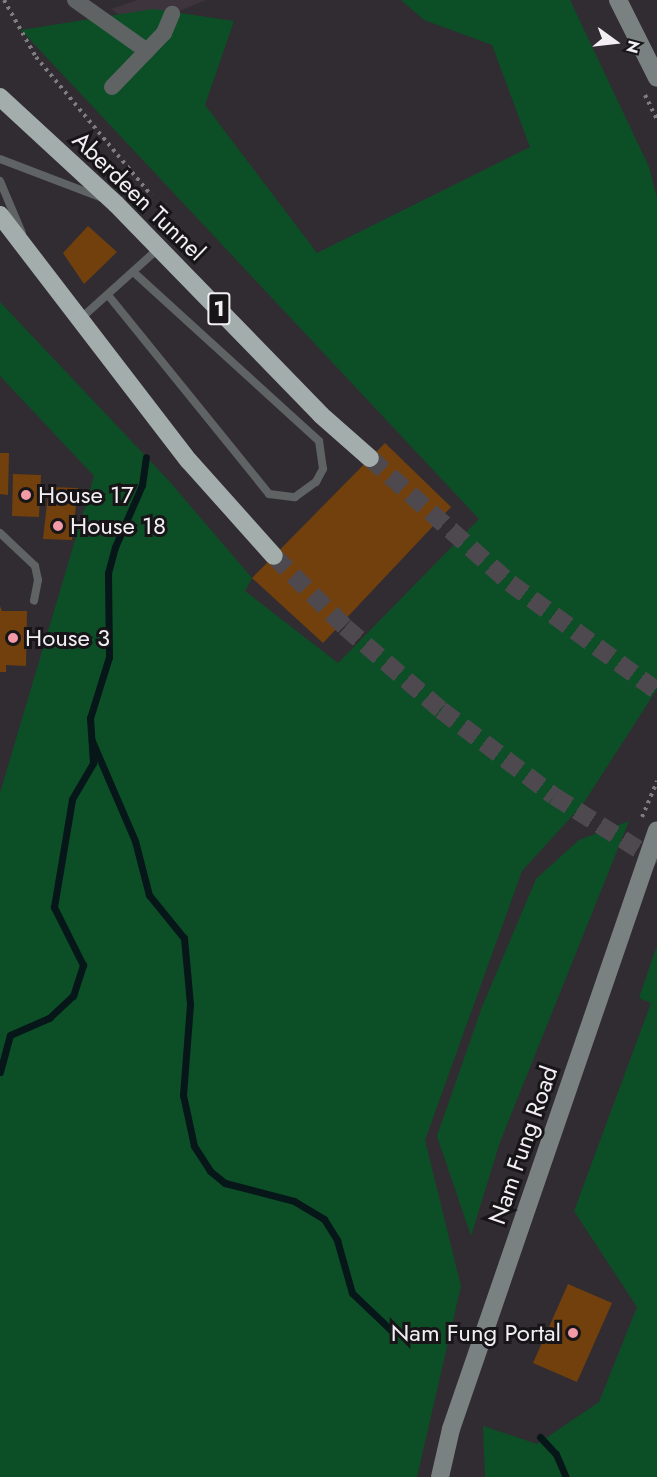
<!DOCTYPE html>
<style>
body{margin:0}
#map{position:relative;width:657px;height:1477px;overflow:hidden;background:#302c31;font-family:Jost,sans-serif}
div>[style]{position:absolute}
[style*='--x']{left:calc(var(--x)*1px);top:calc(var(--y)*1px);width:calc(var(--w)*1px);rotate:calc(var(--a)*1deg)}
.built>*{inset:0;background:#3d343e}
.green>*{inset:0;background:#0c4f27}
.stream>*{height:7px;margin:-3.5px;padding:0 3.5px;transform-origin:3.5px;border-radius:3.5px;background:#061619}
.building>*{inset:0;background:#72400d}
.highway-tunnel>*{height:18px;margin-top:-9px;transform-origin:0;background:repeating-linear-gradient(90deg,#4d494e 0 18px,transparent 0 27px)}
.path>*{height:4px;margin-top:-2px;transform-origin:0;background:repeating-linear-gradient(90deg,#807d81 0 3px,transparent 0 7.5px)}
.lane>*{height:8px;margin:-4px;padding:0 4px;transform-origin:4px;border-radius:4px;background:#5f6363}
.street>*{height:16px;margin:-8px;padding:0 8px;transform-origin:8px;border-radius:8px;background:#5f6363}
.secondary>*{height:18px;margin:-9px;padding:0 9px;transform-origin:9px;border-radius:9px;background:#7a8181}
.highway>*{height:18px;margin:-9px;padding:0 9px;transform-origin:9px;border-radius:9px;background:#a3adac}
.dots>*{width:16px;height:16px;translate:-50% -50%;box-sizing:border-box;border:3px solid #171517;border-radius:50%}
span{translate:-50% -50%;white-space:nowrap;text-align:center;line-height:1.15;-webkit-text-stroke:6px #171517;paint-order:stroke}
.shield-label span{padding:2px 4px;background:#171517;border:2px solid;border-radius:4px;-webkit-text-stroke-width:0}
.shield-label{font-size:22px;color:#f2eff2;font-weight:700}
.street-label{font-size:24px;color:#f2eff2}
.poi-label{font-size:24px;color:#f2eff2}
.left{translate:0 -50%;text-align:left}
.right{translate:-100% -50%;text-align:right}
.north{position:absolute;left:585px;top:12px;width:60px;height:60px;-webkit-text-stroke:4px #171517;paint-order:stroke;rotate:105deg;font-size:16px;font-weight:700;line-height:24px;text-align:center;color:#f2eff2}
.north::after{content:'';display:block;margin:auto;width:21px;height:27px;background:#f2eff2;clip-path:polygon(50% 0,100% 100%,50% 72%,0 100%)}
</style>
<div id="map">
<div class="built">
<i style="clip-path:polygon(137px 0,206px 0,138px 28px,111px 9px)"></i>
</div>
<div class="green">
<i style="clip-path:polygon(401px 0,570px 0,649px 167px,657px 198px,657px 689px,583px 804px,522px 871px,425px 1140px,461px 1286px,417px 1477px,0 1477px,0 793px,94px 476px,0 376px,0 302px,170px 482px,252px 578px,245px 591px,338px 663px,479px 519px,21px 30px,153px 9px,234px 21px,205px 105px,317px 253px,530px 147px,492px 45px,424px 20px)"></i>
<i style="clip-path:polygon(629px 821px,500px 1142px,471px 1236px,437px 1136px,482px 1007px,536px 879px,579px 840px)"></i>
<i style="clip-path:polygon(657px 945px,657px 1477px,485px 1477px,483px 1426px,537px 1444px,599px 1402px,637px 1307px,574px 1211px,651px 1003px,639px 998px)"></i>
</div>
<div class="stream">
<i style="--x:92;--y:741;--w:109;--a:66.7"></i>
<i style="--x:135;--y:841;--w:56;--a:75.5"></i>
<i style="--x:149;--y:895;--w:55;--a:50.9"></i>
<i style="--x:184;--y:938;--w:66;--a:84.8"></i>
<i style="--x:190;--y:1004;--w:91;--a:94.4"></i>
<i style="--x:183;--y:1095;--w:52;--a:77.8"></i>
<i style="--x:194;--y:1146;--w:30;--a:57"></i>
<i style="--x:210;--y:1171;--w:19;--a:39"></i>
<i style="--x:225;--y:1183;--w:71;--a:14.6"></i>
<i style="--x:294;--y:1201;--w:35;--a:31"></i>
<i style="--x:324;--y:1219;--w:25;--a:58"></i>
<i style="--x:337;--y:1240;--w:55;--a:74.2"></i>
<i style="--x:352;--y:1293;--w:58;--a:43.6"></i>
<i style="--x:0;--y:1072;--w:38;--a:-75"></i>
<i style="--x:10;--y:1035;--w:43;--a:-23.6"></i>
<i style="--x:49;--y:1018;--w:33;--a:-43"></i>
<i style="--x:73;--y:996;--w:33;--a:-72"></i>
<i style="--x:83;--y:965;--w:65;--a:-116.6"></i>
<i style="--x:54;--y:907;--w:109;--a:-80.5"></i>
<i style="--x:72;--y:799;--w:42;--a:-59.7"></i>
<i style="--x:93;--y:763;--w:45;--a:-93.8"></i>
<i style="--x:90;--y:718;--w:64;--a:-72.7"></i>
<i style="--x:109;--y:657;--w:84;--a:-90.7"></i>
<i style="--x:108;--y:573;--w:27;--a:-75"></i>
<i style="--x:115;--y:547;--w:68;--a:-66.5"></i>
<i style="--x:142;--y:485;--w:28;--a:-82"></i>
<i style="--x:540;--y:1437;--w:23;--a:47"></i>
<i style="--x:556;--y:1454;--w:25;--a:67"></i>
</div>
<div class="building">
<i style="clip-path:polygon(88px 226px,117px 252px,84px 284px,63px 253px)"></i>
<i style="clip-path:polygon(385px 443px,451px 507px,323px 643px,252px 578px)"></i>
<i style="clip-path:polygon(0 453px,9px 453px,8px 495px,0 494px)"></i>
<i style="clip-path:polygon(13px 474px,41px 475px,39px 517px,12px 516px)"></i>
<i style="clip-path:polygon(49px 487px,78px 488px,72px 540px,43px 539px)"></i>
<i style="clip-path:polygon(0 606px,2px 611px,27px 611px,26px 666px,6px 665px,6px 672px,0 672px)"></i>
<i style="clip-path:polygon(568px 1284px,612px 1303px,577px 1382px,533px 1363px)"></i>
</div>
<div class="highway-tunnel">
<i style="--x:370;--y:458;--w:188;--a:41.8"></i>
<i style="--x:510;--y:583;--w:182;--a:36.3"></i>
<i style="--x:274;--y:556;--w:100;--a:45"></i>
<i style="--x:345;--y:627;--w:127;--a:40.8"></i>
<i style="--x:441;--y:710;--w:142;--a:37.3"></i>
<i style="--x:554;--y:796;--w:122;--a:32.3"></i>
</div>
<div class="path">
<i style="--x:4;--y:0;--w:65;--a:60.7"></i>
<i style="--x:36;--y:57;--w:180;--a:50.2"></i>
<i style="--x:645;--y:95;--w:28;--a:64"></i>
<i style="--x:642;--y:817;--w:39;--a:-67"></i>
</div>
<div class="lane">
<i style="--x:0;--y:159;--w:109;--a:20.9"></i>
<i style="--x:0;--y:181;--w:56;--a:67.1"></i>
<i style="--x:108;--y:295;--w:256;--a:51"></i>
<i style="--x:269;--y:494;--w:26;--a:7"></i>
<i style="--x:295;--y:497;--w:26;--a:-36"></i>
<i style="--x:316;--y:482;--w:15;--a:-62"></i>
<i style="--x:323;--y:469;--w:28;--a:-98"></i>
<i style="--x:319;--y:441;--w:251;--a:-137.7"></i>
<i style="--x:79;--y:320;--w:108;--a:-42"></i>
<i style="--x:0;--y:533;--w:48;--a:43.3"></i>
<i style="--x:35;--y:566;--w:14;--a:78"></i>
<i style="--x:38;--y:580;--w:21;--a:101"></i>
</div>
<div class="street">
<i style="--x:75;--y:0;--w:88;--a:35.3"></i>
<i style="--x:112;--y:87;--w:75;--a:-46.1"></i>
<i style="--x:164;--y:33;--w:21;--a:-67"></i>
</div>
<div class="secondary">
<i style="--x:618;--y:0;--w:87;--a:63.4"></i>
<i style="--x:440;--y:1477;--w:49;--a:-77.1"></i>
<i style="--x:451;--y:1429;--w:633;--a:-71.02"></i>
</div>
<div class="highway">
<i style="--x:0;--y:97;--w:158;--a:42.7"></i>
<i style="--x:116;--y:204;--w:294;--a:45.8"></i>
<i style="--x:321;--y:415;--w:65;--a:41.3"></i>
<i style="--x:0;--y:215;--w:310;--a:52.5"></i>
<i style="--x:189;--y:461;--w:127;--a:48.2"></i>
</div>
<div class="dots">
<i style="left:26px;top:495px;background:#f39aa7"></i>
<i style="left:58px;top:526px;background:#f39aa7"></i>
<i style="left:13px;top:638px;background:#f39aa7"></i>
<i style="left:573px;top:1333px;background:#f39aa7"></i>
</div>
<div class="shield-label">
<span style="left:219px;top:309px">1</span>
</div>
<div class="street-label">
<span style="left:139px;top:196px;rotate:44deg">Aberdeen Tunnel</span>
<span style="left:523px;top:1145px;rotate:-71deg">Nam Fung Road</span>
</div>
<div class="poi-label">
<span class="left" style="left:38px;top:495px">House 17</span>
<span class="left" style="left:70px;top:526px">House 18</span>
<span class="left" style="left:25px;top:638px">House 3</span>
<span class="right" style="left:561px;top:1333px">Nam Fung Portal</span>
</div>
<div class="north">N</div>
</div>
